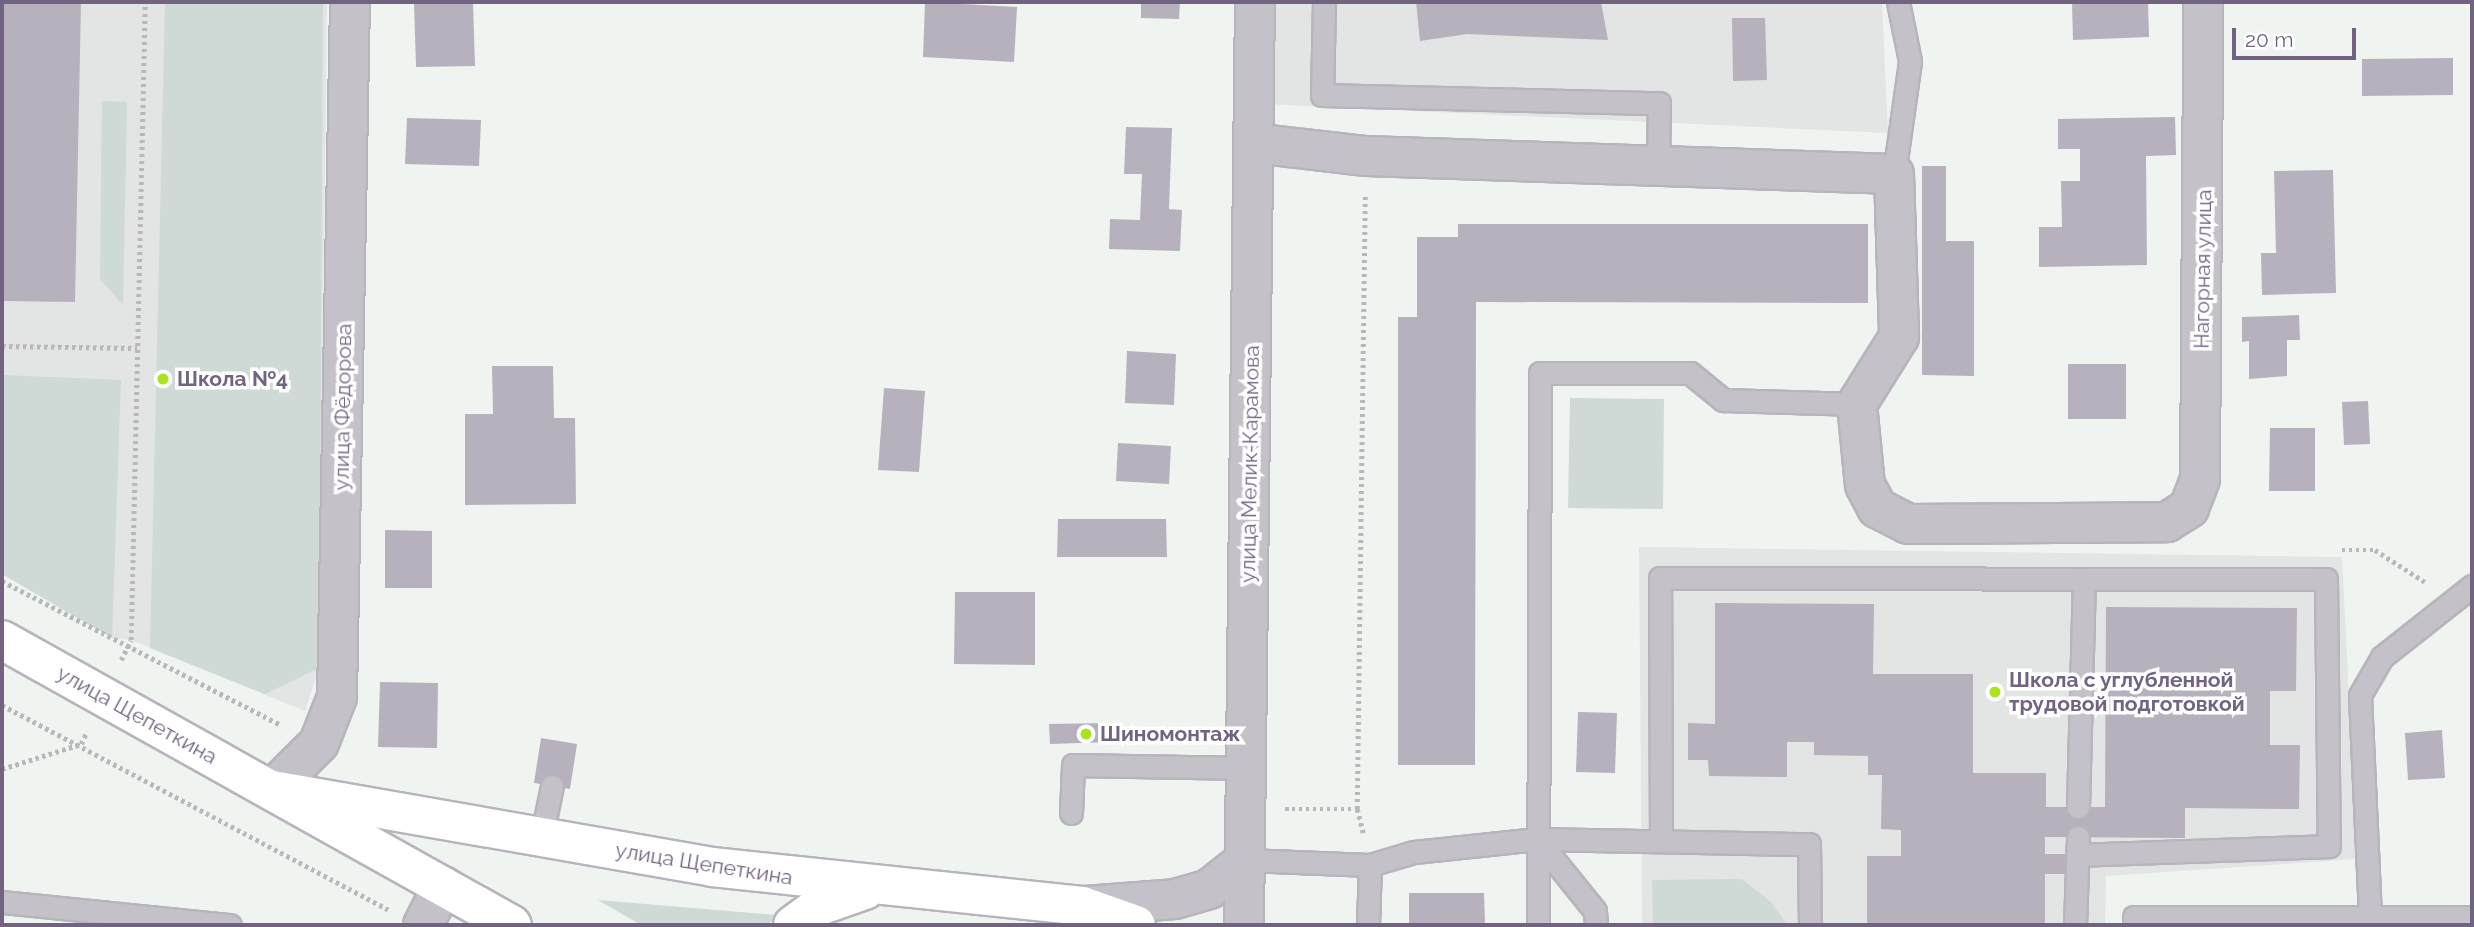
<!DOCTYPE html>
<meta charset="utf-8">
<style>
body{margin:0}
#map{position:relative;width:2474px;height:927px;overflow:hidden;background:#f0f4f0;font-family:Raleway,sans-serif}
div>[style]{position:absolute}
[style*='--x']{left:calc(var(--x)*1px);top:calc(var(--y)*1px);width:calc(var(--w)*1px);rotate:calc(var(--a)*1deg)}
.built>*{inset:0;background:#e2e5e4}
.green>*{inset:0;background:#cfd9d6}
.building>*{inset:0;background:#b6b1bc}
.path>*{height:4.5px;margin-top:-2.25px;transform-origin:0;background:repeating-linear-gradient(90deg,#b9b7bc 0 3.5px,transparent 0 7px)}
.roads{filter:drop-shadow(2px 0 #b8b4bc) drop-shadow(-2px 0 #b8b4bc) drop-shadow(0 2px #b8b4bc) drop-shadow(0 -2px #b8b4bc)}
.service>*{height:21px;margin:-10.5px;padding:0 10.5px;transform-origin:10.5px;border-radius:10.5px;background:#c5c1c8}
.minor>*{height:38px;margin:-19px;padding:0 19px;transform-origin:19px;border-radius:19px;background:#c5c1c8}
.tertiary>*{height:38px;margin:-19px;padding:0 19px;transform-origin:19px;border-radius:19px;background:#c5c1c8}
.primary>*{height:38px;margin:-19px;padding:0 19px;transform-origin:19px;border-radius:19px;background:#fff}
.dots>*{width:19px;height:19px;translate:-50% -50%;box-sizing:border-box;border:4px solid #fff;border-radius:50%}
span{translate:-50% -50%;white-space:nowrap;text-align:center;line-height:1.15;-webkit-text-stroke:7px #fff;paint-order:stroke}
.street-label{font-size:21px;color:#726381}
.poi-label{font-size:21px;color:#726381;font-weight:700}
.left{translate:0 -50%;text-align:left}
.frame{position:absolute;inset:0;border:4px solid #726381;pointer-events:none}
.scale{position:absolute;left:2232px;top:28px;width:124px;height:32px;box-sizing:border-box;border:4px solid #726381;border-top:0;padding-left:9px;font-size:21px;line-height:24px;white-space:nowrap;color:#726381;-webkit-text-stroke:5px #fff;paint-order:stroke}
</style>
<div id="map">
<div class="built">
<i style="clip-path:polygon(2px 2px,327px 2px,319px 668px,305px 711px,131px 640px,112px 638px,2px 574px)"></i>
<i style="clip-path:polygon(1265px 2px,1882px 2px,1888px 133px,1264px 104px)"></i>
<i style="clip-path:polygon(1639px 547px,2342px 557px,2357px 859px,2106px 876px,2105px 925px,1642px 925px)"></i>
</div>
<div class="green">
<i style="clip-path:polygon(165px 2px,323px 2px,319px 668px,265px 694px,150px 648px)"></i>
<i style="clip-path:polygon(102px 101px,127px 102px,123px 305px,100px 279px)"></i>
<i style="clip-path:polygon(2px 375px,121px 380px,112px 638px,2px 574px)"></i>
<i style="clip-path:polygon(1570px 398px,1664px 399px,1663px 509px,1568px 508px)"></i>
<i style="clip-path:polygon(1742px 879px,1771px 902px,1787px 925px,1653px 925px,1652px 880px)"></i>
<i style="clip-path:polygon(598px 900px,777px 915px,768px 925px,641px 925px)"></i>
</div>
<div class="building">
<i style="clip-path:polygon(2px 2px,81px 2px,75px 302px,2px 301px)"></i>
<i style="clip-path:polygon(414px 2px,473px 2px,475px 66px,416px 67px)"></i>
<i style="clip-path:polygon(925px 2px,1017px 7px,1014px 62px,923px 57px)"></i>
<i style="clip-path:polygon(1141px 2px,1180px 2px,1179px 19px,1141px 18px)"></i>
<i style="clip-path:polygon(1416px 2px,1601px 2px,1608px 40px,1467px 34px,1420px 41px)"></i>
<i style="clip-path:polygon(2072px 2px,2148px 2px,2149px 37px,2073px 40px)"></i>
<i style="clip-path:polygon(1732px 18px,1765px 18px,1767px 80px,1733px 81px)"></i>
<i style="clip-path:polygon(2453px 58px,2453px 95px,2362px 96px,2362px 59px)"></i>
<i style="clip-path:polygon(2175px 117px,2176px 155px,2146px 156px,2147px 265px,2039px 267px,2039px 227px,2062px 227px,2061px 181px,2080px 181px,2080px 149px,2058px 149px,2058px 119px)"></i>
<i style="clip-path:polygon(407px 118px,481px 120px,479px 166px,405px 164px)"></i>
<i style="clip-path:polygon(1126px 127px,1172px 128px,1169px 209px,1182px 210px,1180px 251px,1109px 249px,1110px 219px,1140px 220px,1142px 174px,1124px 174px)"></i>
<i style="clip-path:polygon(1922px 166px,1946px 166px,1946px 241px,1974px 241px,1974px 376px,1922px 375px)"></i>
<i style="clip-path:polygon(2333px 170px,2336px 293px,2262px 295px,2261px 253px,2276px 253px,2274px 171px)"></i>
<i style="clip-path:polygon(1458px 224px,1868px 224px,1868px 303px,1476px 302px,1475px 765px,1398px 765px,1398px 317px,1417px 317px,1417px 237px,1458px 237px)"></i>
<i style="clip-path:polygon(2299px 315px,2300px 340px,2287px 340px,2287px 376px,2249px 379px,2249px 341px,2242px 342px,2242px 317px)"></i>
<i style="clip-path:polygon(1127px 351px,1176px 354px,1174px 405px,1125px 403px)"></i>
<i style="clip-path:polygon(2068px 364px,2126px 364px,2126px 419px,2068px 419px)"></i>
<i style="clip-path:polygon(492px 366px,553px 366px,554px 418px,575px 418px,576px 504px,465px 505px,465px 414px,493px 414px)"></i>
<i style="clip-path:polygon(884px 388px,925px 391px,919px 472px,878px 470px)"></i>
<i style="clip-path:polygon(2368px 401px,2370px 444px,2344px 445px,2342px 402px)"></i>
<i style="clip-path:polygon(2270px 428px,2315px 428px,2315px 491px,2269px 491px)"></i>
<i style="clip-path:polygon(1118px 443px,1171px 446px,1169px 484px,1116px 481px)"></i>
<i style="clip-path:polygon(1058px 519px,1166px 519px,1167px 557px,1057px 557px)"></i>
<i style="clip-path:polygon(385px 530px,432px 531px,432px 588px,385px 588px)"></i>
<i style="clip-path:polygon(955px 592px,1035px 592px,1035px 665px,954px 664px)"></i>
<i style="clip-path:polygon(1715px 603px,1874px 604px,1873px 674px,1973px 674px,1973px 773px,2046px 773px,2046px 807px,2105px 807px,2106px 607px,2297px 608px,2296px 691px,2270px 691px,2270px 745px,2300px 745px,2299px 809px,2185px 808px,2185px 838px,2045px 837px,2045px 854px,2072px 854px,2072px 874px,2045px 874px,2045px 925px,1867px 925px,1867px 856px,1901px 856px,1901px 830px,1881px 829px,1882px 775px,1868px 775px,1868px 756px,1814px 755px,1814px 742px,1787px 742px,1787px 777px,1709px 776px,1708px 760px,1688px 760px,1688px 723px,1715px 724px)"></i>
<i style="clip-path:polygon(380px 682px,438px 683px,437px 748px,378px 747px)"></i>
<i style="clip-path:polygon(1578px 712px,1617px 713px,1615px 773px,1576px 772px)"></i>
<i style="clip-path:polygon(1110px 723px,1111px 742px,1050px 744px,1049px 724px)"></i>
<i style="clip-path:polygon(2442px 730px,2445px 778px,2408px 780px,2405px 733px)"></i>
<i style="clip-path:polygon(541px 738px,577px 744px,570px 789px,534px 783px)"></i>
<i style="clip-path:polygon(1409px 893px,1484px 893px,1485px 925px,1409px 925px)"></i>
</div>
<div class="path">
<i style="--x:2;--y:346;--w:135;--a:0.8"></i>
<i style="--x:2342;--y:550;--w:33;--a:0"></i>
<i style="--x:2375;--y:550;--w:59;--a:32.6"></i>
<i style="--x:2;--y:581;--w:314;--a:27.3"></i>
<i style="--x:121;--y:660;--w:22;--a:-63"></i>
<i style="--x:131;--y:640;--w:638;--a:-88.74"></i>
<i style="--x:2;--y:705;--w:437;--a:27.9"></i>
<i style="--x:2;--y:769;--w:83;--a:-17.6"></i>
<i style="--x:81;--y:744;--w:14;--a:-65"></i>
<i style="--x:1285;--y:809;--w:72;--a:0"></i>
<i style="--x:1363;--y:833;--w:25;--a:-104"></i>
<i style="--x:1357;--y:809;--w:614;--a:-89.25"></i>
</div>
<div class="roads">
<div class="service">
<i style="--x:1324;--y:2;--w:93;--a:91.2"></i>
<i style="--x:1322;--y:95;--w:337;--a:1.4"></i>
<i style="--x:1659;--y:103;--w:60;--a:91"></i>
<i style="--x:1894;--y:174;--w:114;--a:-81.9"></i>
<i style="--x:1910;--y:61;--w:60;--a:-101.5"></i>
<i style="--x:2078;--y:807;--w:228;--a:-88.5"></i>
<i style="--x:1071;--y:813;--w:48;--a:-87.6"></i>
<i style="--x:1073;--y:765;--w:174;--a:1"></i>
<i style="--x:541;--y:839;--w:54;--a:-78.3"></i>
<i style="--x:1537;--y:839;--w:92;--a:51.1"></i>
<i style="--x:1595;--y:911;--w:14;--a:86"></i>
<i style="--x:1661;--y:840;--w:262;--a:-90.2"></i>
<i style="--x:1660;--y:578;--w:666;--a:0.09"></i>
<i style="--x:2326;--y:579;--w:267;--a:89.4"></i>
<i style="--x:2329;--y:846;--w:252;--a:178"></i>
<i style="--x:1246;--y:860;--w:124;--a:2.3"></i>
<i style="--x:1370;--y:865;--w:46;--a:-16.5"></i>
<i style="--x:1414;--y:852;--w:124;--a:-6"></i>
<i style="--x:1537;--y:839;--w:272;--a:1.1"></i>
<i style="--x:1809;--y:844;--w:81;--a:89.3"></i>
<i style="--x:2;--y:902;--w:229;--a:5.8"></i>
<i style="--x:2370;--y:916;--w:221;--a:-92.6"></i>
<i style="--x:2360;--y:695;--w:44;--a:-59.9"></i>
<i style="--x:2382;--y:657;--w:115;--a:-38.3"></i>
<i style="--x:1368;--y:925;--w:60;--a:-88.1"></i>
<i style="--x:1538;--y:925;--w:552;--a:-89.79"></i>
<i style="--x:1540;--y:373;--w:150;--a:0"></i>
<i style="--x:1690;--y:373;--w:43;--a:39.3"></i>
<i style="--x:1723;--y:400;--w:134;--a:1.7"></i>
<i style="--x:2075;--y:925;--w:88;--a:-88"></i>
<i style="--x:2134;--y:925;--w:8;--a:-90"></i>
<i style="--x:2134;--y:917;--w:338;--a:0"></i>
</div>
<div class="minor">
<i style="--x:1253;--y:143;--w:114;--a:6.6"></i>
<i style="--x:1366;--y:156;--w:528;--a:1.95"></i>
<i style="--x:1894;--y:174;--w:163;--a:88.2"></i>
<i style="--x:1899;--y:337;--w:79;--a:122.1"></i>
<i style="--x:1857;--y:404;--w:81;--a:84.4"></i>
<i style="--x:1865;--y:485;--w:26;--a:62"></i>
<i style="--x:1877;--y:508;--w:35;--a:27"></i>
<i style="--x:1908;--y:524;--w:259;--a:-0.4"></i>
<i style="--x:2167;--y:522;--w:26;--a:-32"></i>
<i style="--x:2189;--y:508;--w:31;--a:-69"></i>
<i style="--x:2200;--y:479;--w:477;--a:-89.6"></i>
<i style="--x:272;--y:790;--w:66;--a:-45"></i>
<i style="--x:319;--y:743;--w:49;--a:-68.6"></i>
<i style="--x:337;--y:697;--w:695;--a:-88.93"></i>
<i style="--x:423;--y:925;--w:44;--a:-62.9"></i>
</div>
<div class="tertiary">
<i style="--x:1085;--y:906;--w:90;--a:-4.4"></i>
<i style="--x:1175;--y:899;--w:35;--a:-16"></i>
<i style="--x:1209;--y:889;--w:47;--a:-38.1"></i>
<i style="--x:1244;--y:925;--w:923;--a:-89.32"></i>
</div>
<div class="primary">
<i style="--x:2;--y:640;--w:584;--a:29.2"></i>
<i style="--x:272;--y:790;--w:447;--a:9.9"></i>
<i style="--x:712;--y:867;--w:372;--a:6"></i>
<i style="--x:1082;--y:906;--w:57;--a:19.4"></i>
<i style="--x:793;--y:925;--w:32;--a:-36"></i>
<i style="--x:819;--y:906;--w:49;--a:-19.2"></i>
</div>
</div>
<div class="dots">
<i style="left:163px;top:379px;background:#a9e420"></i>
<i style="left:1995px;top:692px;background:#a9e420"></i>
<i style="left:1086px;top:734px;background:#a9e420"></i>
</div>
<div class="street-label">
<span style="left:2203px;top:269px;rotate:-89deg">Нагорная улица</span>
<span style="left:343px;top:407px;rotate:-89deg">улица Фёдорова</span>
<span style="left:1250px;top:464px;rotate:-89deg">улица Мелик-Карамова</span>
<span style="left:137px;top:715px;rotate:29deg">улица Щепеткина</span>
<span style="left:704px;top:864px;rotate:9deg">улица Щепеткина</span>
</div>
<div class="poi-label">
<span class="left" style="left:177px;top:379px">Школа №4</span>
<span class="left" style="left:2009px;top:692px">Школа с углубленной<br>трудовой подготовкой</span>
<span class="left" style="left:1100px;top:734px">Шиномонтаж</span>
</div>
<div class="frame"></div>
<div class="scale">20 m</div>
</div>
